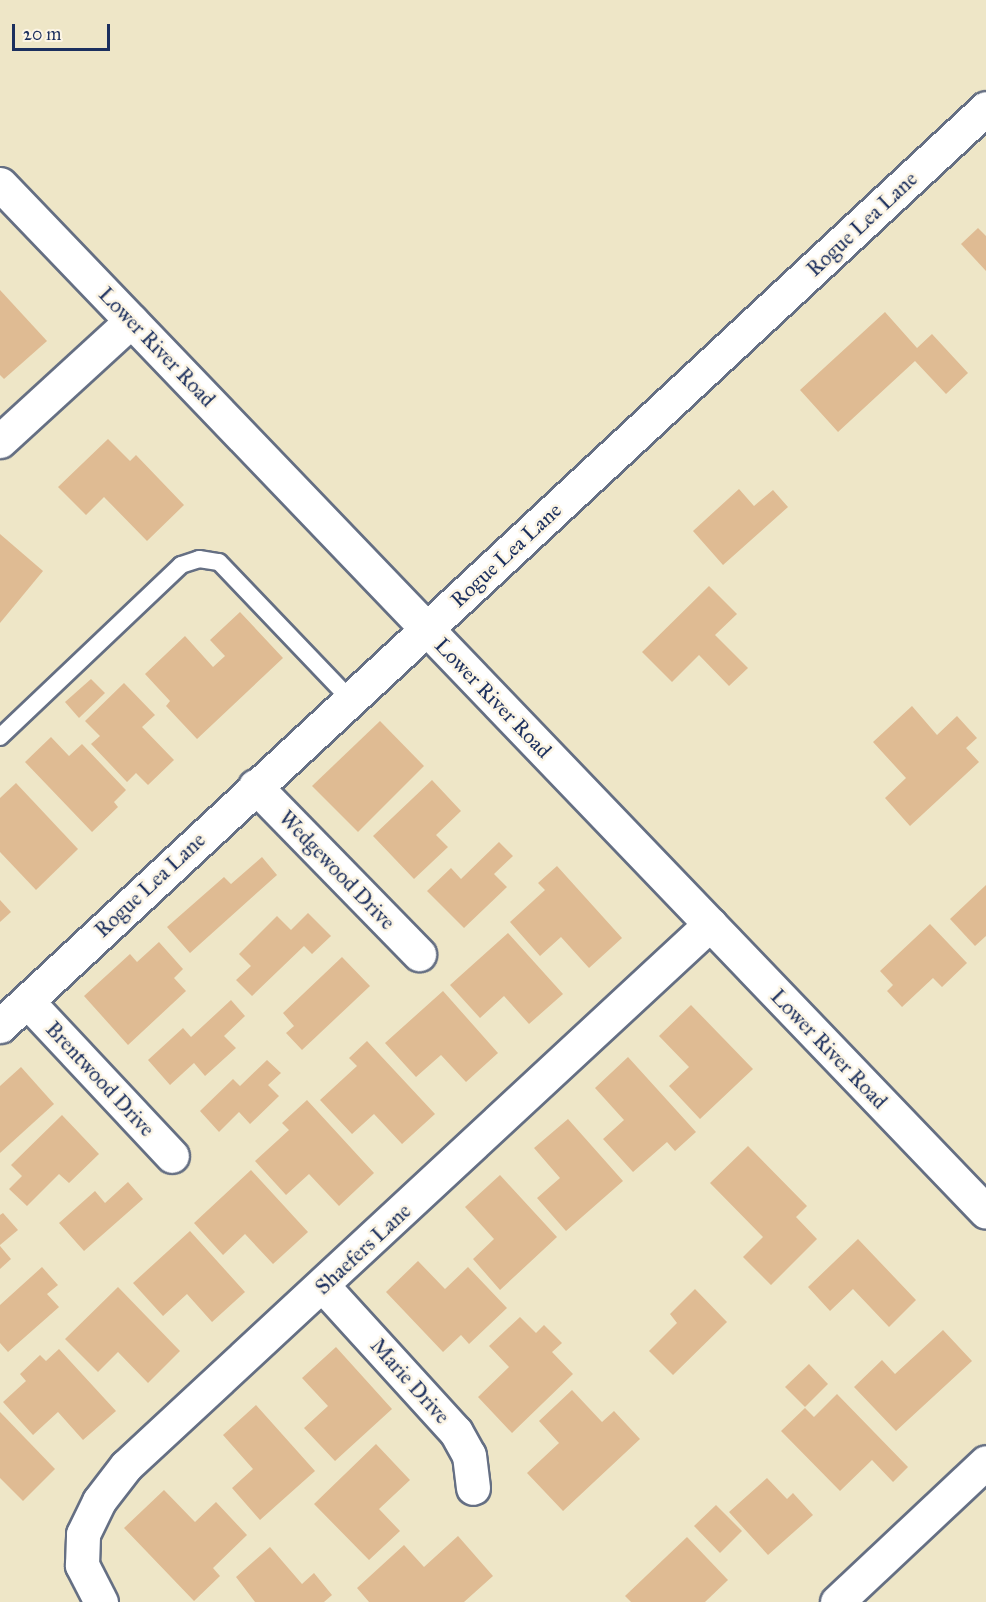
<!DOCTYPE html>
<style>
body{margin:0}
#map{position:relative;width:986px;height:1602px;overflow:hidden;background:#eee6c7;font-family:"IM FELL Great Primer",serif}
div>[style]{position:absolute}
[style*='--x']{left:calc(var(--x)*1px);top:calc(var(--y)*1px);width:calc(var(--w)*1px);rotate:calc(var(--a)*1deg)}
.building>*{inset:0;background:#dfbb93}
.roads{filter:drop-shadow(2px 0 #656f83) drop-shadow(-2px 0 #656f83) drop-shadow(0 2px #656f83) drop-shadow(0 -2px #656f83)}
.service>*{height:16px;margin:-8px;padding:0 8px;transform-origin:8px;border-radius:8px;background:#fff}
.minor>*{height:33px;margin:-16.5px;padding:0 16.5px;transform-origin:16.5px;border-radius:16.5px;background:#fff}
.tertiary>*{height:33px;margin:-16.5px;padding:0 16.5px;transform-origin:16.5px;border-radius:16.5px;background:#fff}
span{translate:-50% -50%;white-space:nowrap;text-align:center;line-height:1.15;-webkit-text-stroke:5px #fcf5e5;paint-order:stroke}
.street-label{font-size:21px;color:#1b2f5e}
.scale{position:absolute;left:12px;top:24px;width:98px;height:27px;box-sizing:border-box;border:3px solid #1b2f5e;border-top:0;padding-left:8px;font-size:18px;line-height:21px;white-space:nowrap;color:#1b2f5e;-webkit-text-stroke:4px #fcf5e5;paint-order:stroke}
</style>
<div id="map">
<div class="building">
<i style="clip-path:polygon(978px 228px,986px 236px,986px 271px,961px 244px)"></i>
<i style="clip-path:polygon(0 290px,47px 341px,4px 379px,0 375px)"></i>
<i style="clip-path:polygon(885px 312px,917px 348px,932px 334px,968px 373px,946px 394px,915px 361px,838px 432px,800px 390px)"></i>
<i style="clip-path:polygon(108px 439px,130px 461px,136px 455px,184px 505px,147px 541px,104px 497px,86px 515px,58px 487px)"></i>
<i style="clip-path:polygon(739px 489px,754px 506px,773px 490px,788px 507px,723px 565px,693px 531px)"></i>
<i style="clip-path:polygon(0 534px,43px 571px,0 623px)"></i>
<i style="clip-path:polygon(709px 586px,737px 614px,715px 635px,748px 668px,729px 686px,699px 655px,672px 682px,642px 652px)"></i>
<i style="clip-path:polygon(240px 612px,283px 658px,197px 739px,166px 706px,170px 701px,145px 674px,185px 636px,213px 667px,225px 656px,210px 640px)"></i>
<i style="clip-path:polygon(91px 679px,105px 693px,79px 718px,65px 702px)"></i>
<i style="clip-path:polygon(124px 683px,155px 715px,142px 727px,174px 760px,148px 785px,136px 773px,127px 782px,91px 744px,100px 736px,85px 721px)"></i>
<i style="clip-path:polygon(912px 706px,937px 735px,957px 716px,977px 738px,966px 748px,979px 762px,910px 826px,885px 798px,906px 778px,873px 742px)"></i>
<i style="clip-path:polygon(380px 721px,424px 766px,358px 832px,312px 786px)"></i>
<i style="clip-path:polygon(51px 737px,69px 756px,82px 744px,126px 790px,114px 802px,118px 807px,92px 832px,25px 762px)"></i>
<i style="clip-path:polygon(432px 780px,461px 811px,436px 835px,448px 847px,414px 879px,373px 836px)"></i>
<i style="clip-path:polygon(16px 783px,78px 849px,36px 890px,0 852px,0 798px)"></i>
<i style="clip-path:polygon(499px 842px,513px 856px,494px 874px,507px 887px,464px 928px,427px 891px,451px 868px,461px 879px)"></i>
<i style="clip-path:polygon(262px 857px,277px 875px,190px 953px,167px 927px,224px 877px,231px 884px)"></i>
<i style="clip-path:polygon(557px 866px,622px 938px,589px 968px,561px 937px,540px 956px,510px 922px,545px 890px,538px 883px)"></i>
<i style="clip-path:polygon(986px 885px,986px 936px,975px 946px,950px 919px)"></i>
<i style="clip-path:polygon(0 900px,11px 912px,0 922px)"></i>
<i style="clip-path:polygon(308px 913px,331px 936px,312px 954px,304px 946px,252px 996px,236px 980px,251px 966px,239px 954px,277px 916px,291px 930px)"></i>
<i style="clip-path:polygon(930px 924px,967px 963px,942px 987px,933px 978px,902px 1007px,887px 991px,893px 985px,880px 971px)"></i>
<i style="clip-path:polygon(508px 933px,563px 994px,529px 1024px,504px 996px,480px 1018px,450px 985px)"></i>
<i style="clip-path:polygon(159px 942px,183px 969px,174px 978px,186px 991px,128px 1045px,84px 996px,130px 954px,137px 962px)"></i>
<i style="clip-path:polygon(342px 957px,370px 986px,302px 1050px,286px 1033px,294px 1026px,283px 1013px)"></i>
<i style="clip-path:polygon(443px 991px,498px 1053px,466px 1082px,441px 1055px,416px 1077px,385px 1043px)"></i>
<i style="clip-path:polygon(231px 1000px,245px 1016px,224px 1036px,236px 1048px,205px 1076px,194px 1063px,170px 1085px,148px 1060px,183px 1028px,191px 1037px)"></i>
<i style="clip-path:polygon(691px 1005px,753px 1069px,700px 1119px,669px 1086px,689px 1067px,659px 1036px)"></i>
<i style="clip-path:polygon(367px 1041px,435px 1114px,402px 1144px,374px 1114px,352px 1134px,320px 1100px,357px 1066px,349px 1058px)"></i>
<i style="clip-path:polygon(628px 1057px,696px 1132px,675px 1151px,667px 1142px,633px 1172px,603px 1139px,624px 1120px,595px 1088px)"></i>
<i style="clip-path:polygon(267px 1060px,281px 1073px,268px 1085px,279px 1096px,250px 1124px,239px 1112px,219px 1132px,200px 1111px,233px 1079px,240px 1086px)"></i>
<i style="clip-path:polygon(21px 1067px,54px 1104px,0 1153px,0 1086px)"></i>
<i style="clip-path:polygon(307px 1100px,374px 1173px,339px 1206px,309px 1174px,286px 1195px,255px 1161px,289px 1130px,282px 1123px)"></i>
<i style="clip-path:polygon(62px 1115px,99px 1154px,69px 1183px,59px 1174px,27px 1206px,9px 1189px,22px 1176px,11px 1165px)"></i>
<i style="clip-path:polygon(568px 1119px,623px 1181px,566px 1231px,537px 1198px,560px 1178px,534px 1148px)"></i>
<i style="clip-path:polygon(748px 1146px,807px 1206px,796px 1217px,817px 1239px,771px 1285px,743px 1257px,763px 1237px,710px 1183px)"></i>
<i style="clip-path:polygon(251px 1170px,308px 1232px,273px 1264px,245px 1234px,223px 1255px,194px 1223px)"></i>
<i style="clip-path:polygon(500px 1175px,557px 1237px,500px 1290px,473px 1259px,494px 1239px,465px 1207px)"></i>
<i style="clip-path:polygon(128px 1182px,143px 1199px,84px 1251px,59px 1223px,95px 1191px,105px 1203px)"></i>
<i style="clip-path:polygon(3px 1213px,18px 1230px,0 1245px,0 1215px)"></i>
<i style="clip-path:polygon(190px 1231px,245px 1292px,212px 1322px,187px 1294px,163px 1316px,133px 1283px)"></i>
<i style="clip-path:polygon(858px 1239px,916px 1300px,889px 1327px,853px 1289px,830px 1311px,808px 1287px)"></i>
<i style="clip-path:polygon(0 1246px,11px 1259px,0 1269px)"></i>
<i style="clip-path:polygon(418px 1261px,445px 1289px,468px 1267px,507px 1308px,469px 1344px,461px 1335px,443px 1352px,386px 1292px)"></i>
<i style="clip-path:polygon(42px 1267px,58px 1285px,47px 1294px,59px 1307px,8px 1352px,0 1343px,0 1305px)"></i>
<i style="clip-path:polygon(118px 1287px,180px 1351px,148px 1383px,118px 1352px,98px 1372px,65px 1339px)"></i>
<i style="clip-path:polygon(695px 1289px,727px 1322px,673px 1375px,649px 1351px,677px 1323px,670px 1314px)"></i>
<i style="clip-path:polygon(520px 1317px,536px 1333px,544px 1325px,562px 1343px,552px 1352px,573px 1374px,512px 1433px,478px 1397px,509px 1367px,489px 1346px)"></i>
<i style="clip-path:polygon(943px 1330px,972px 1361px,896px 1431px,854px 1387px,882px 1360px,895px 1374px)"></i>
<i style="clip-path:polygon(336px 1347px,392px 1409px,335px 1461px,304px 1428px,328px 1406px,302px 1378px)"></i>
<i style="clip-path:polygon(59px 1349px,116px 1411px,83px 1440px,58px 1412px,33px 1435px,3px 1402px,26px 1381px,20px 1374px,40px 1355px,46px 1361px)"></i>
<i style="clip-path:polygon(809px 1364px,828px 1384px,805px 1407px,785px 1387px)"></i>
<i style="clip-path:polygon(572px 1390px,602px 1422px,614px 1411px,640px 1439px,563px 1511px,527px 1473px,559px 1443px,539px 1421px)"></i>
<i style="clip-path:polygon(837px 1394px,908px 1467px,893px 1482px,872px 1460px,840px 1491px,781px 1431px,805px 1408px,814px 1417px)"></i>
<i style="clip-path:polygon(256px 1405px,315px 1471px,260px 1520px,232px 1488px,253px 1469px,223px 1435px)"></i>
<i style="clip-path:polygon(0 1412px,55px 1469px,23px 1501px,0 1478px)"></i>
<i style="clip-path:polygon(376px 1444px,410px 1480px,379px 1509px,400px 1531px,369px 1560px,314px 1504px)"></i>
<i style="clip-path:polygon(767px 1478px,787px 1499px,793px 1493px,813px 1515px,768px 1555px,729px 1512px)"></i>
<i style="clip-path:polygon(164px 1490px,195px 1522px,216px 1502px,247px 1535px,213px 1568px,220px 1576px,194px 1601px,124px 1528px)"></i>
<i style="clip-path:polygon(716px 1505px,742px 1531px,720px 1553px,694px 1526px)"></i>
<i style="clip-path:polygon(458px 1536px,493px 1576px,464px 1602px,369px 1602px,357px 1588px,404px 1545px,424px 1567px)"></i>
<i style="clip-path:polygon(687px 1537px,728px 1580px,705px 1602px,631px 1602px,625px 1596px)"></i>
<i style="clip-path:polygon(270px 1547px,302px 1584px,314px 1573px,332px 1595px,324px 1602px,255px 1602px,236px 1577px)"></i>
</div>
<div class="roads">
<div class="service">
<i style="--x:0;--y:737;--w:250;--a:-43.5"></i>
<i style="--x:181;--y:565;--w:19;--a:-18"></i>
<i style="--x:199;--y:559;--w:20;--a:9"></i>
<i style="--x:219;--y:562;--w:190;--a:46.3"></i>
</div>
<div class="minor">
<i style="--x:0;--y:441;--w:178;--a:-42.5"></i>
<i style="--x:255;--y:786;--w:235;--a:45.7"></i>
<i style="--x:27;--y:1001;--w:212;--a:46.9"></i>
<i style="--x:0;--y:1026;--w:1347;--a:-42.95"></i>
<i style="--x:323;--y:1286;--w:197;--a:47.7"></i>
<i style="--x:456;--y:1432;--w:26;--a:61"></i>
<i style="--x:469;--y:1455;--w:33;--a:83"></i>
<i style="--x:101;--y:1602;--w:42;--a:-117.2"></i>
<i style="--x:82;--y:1565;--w:31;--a:-88"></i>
<i style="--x:83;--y:1534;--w:37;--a:-64"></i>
<i style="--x:99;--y:1501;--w:44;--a:-52.4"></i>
<i style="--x:126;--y:1466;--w:797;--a:-42.86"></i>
<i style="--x:837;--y:1602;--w:204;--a:-43.2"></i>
</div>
<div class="tertiary">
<i style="--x:0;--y:184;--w:1424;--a:46.19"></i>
</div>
</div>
<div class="street-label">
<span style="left:862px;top:224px;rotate:-43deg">Rogue Lea Lane</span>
<span style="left:157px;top:347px;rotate:46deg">Lower River Road</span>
<span style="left:506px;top:555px;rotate:-43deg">Rogue Lea Lane</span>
<span style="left:493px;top:698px;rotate:46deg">Lower River Road</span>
<span style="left:337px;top:870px;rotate:46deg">Wedgewood Drive</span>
<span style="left:150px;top:885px;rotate:-43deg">Rogue Lea Lane</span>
<span style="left:829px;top:1049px;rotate:46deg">Lower River Road</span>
<span style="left:100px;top:1079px;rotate:47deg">Brentwood Drive</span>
<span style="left:363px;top:1249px;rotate:-43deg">Shaefers Lane</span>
<span style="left:410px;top:1381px;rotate:48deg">Marie Drive</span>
</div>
<div class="scale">20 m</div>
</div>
